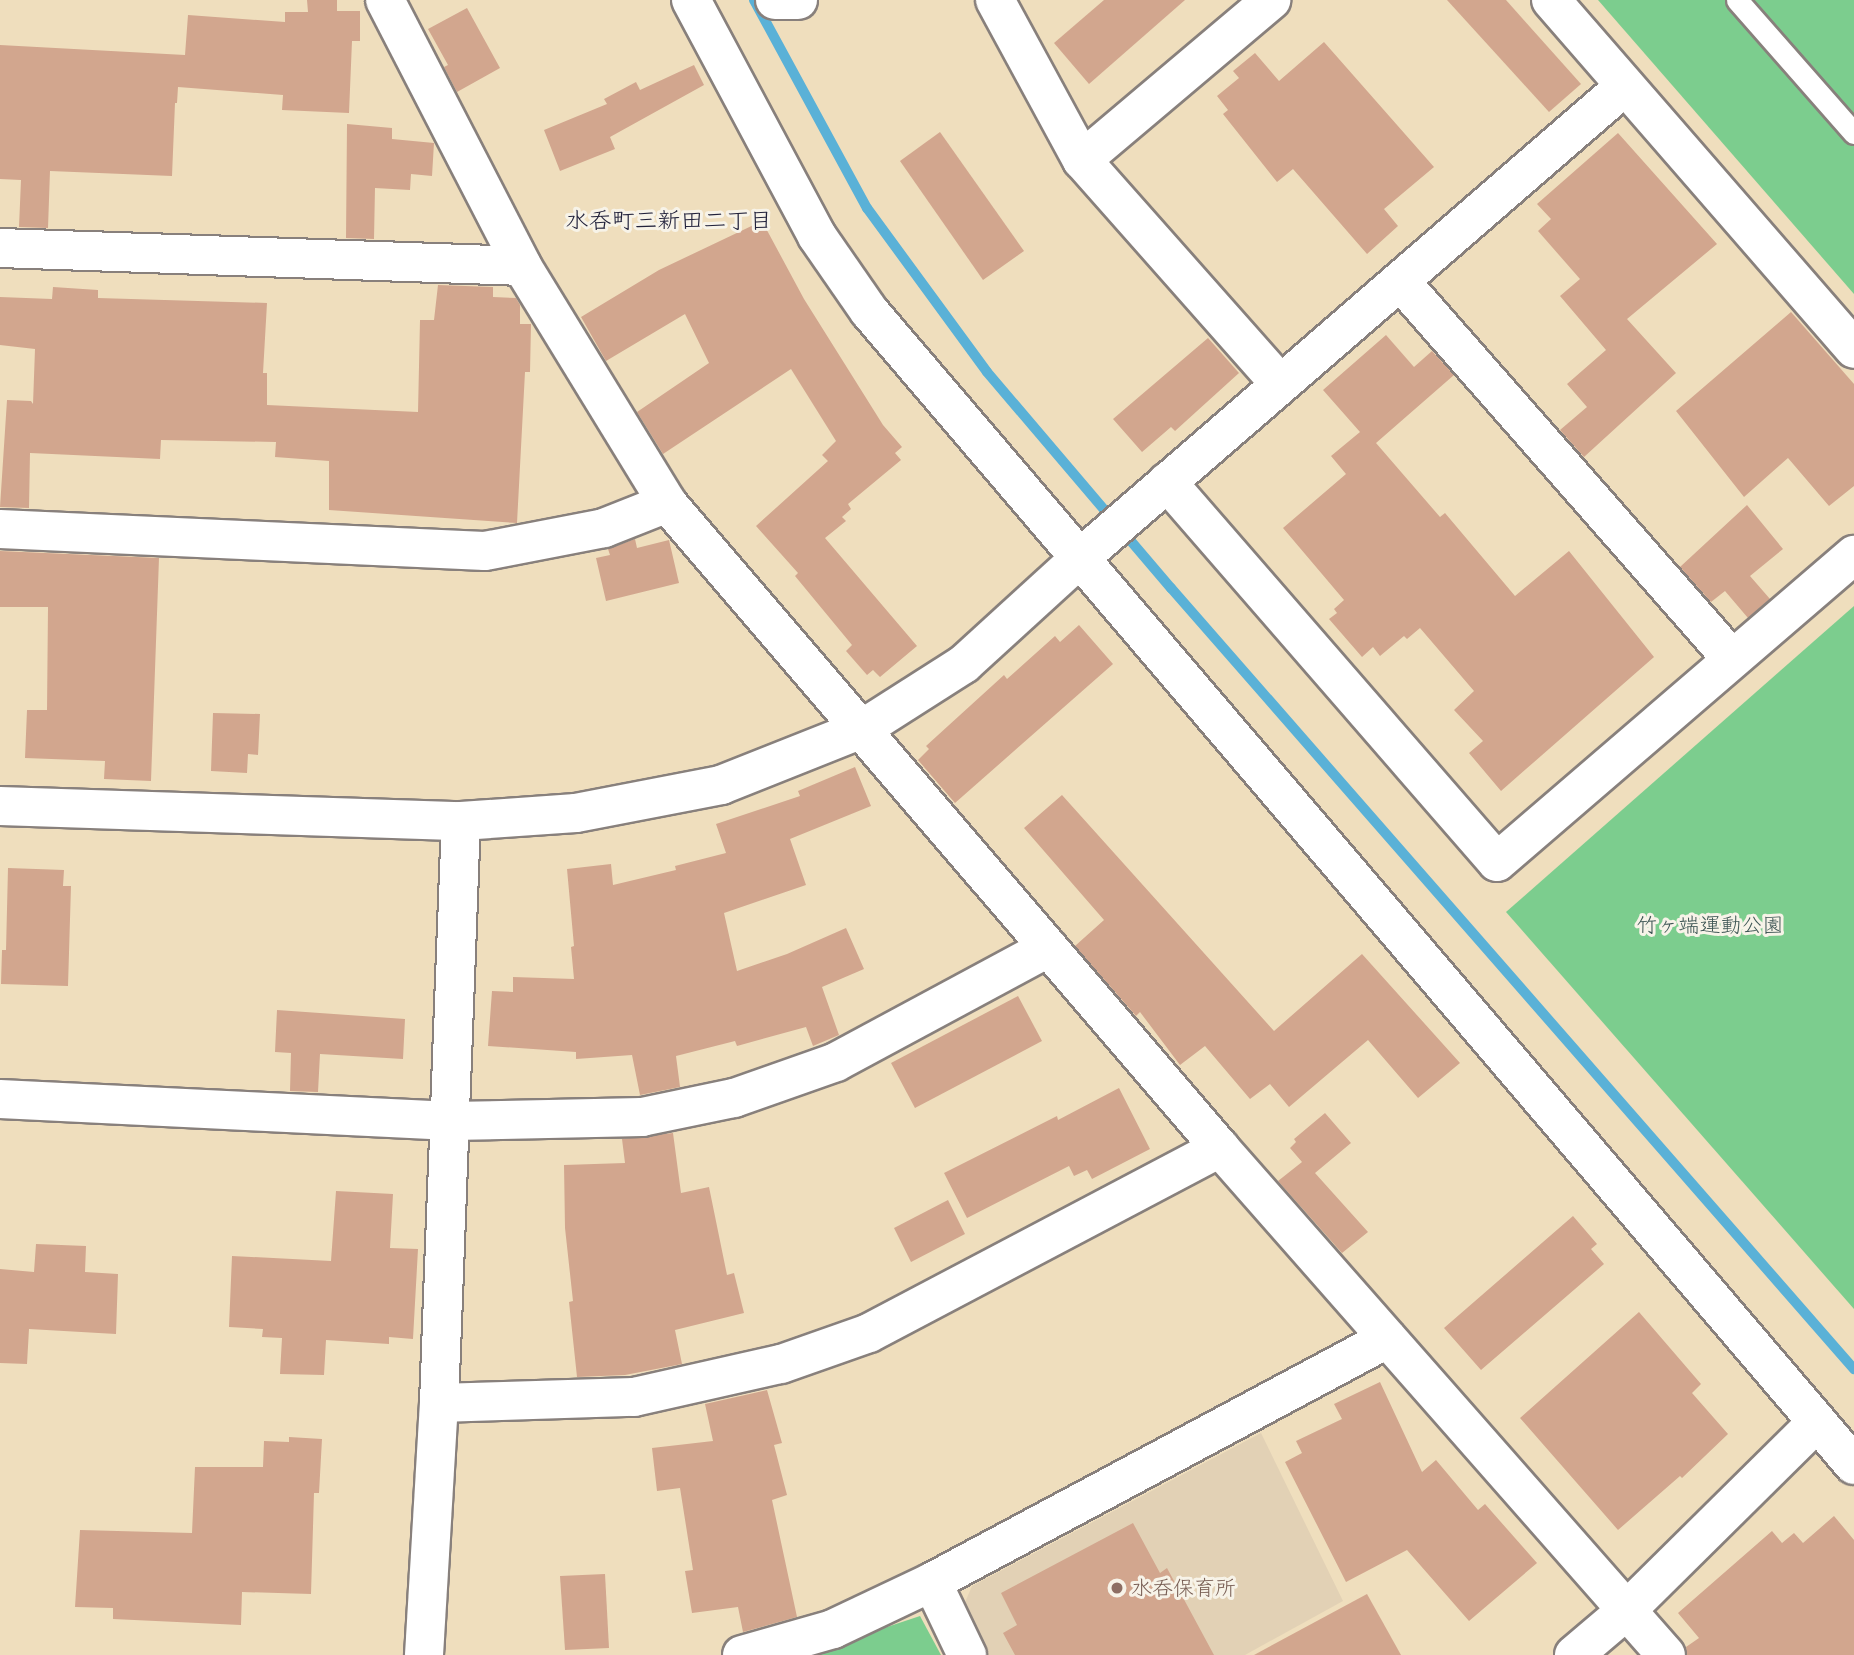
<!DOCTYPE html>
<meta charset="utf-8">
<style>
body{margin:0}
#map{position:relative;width:1854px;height:1655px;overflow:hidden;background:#efdebd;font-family:"Comic Neue","Klee One",sans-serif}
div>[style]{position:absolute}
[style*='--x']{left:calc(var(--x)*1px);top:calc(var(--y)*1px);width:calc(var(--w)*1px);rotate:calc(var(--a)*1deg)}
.built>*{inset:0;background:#e2d1b5}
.green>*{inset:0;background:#7ccd8e}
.stream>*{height:10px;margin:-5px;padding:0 5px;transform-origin:5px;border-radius:5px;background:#5ab1d7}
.building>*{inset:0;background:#d2a68e}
.roads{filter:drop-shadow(2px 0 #88807c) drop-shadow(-2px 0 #88807c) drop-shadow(0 2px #88807c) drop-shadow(0 -2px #88807c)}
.service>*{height:21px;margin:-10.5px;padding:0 10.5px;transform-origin:10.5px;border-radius:10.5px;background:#fff}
.minor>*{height:38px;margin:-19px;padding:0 19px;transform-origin:19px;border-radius:19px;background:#fff}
.tertiary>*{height:38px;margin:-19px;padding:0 19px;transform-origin:19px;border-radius:19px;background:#fff}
.dots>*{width:19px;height:19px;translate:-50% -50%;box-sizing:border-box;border:4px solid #f7f3e8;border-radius:50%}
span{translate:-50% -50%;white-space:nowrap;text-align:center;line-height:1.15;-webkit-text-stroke:6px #f7f3e8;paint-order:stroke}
.park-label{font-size:21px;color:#3d5554}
.education-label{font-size:21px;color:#785e54}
.left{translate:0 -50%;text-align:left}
.neighbourhood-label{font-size:23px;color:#22223b}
</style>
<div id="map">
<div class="built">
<i style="clip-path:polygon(1261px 1433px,1343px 1601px,1245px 1655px,987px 1655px,963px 1607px,972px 1586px)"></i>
</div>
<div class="green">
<i style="clip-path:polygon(1598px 0,1854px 0,1854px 294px)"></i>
<i style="clip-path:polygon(1854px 606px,1854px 1309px,1506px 912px)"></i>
<i style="clip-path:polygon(920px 1616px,941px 1655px,803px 1655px)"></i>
</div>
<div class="stream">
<i style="--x:754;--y:0;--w:237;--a:61.5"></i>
<i style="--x:867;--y:208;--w:203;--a:53.8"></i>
<i style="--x:987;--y:372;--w:284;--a:49.6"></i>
<i style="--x:1171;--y:588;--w:1038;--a:48.83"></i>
</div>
<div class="building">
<i style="clip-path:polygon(307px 0,337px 0,337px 11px,360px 11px,360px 41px,352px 41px,349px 113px,282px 110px,283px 95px,178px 87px,177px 103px,175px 103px,172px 176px,50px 171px,48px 228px,19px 227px,21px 180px,0 179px,0 45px,185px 55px,188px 15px,285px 22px,285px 12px,308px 12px)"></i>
<i style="clip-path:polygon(1104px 0,1185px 0,1089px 84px,1054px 43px)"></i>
<i style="clip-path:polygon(1447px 0,1506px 0,1581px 84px,1549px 112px)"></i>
<i style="clip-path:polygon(467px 8px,500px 68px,457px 92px,444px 67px,448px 65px,428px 29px)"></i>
<i style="clip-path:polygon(1324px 42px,1434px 167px,1384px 209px,1398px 226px,1367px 254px,1293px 169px,1277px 182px,1223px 114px,1228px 110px,1217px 96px,1239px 78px,1233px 71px,1255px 53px,1279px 81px)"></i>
<i style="clip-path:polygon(694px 65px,704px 85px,610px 137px,615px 149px,560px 171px,544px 130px,607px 104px,604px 99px,636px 82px,640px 90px)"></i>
<i style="clip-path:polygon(347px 124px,392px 128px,392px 139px,434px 143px,432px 176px,411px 174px,410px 190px,375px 188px,374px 239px,346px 238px)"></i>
<i style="clip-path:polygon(940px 132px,1024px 251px,983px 280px,900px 161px)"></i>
<i style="clip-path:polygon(1618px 133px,1717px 244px,1627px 319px,1676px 373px,1584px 457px,1560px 430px,1587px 407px,1567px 384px,1606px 350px,1560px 296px,1580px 279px,1538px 231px,1551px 219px,1537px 204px)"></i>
<i style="clip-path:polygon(762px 221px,804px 299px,883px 425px,902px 447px,895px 453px,901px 460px,848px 504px,851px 509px,842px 517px,846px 521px,825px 538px,917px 646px,880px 677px,873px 670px,867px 675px,846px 651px,852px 645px,795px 576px,798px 573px,756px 526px,828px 461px,822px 455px,836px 441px,791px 369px,663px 454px,637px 412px,709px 363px,685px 314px,606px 361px,581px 317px,659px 270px)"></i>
<i style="clip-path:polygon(438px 285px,493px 287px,493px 297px,516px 298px,520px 305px,520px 324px,531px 324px,530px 372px,525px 372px,517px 523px,329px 510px,329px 461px,275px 457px,276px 442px,161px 440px,160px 459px,30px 453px,29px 508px,0 507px,7px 400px,31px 401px,33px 404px,35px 349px,0 345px,0 297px,52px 299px,53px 287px,98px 290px,98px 298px,267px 303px,263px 373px,267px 373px,267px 405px,418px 412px,420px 320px,434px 320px)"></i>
<i style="clip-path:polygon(1791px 312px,1854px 384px,1854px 486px,1829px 506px,1788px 458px,1744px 497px,1676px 411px)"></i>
<i style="clip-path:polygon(1386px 335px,1414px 367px,1432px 351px,1454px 375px,1376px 443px,1440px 517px,1445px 513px,1515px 596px,1569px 551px,1654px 657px,1501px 791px,1469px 753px,1483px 741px,1454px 710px,1474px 691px,1420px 628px,1407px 639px,1404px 636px,1380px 656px,1373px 647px,1362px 657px,1329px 619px,1337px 613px,1334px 609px,1344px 600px,1283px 528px,1346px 474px,1331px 456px,1360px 432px,1323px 390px)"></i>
<i style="clip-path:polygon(1208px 338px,1239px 373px,1175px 431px,1171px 427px,1142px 452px,1113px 419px)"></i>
<i style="clip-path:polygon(1747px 505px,1783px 549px,1750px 576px,1770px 599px,1748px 618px,1725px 591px,1711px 602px,1680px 567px)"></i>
<i style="clip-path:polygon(635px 539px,637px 548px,669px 540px,679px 583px,606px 601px,596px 558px,610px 555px,608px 549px)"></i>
<i style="clip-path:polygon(0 551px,159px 558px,151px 781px,104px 779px,105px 761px,25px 758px,27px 710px,47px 710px,48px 607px,0 607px)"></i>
<i style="clip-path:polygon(1079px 625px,1113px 664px,955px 803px,918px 760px,929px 749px,926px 746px,1004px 675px,1007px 679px,1055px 636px,1060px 642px)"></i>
<i style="clip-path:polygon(213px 713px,260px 714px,258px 755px,248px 754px,247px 773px,211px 771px)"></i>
<i style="clip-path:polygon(855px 767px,871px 806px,790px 839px,806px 885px,724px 913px,737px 971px,787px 954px,846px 928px,864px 969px,822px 987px,839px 1035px,813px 1046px,806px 1027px,737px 1046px,735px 1041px,676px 1056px,680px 1087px,640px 1095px,632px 1055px,576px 1059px,576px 1052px,488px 1046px,492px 991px,513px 992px,513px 977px,574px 979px,571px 947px,574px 946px,567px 869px,611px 864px,613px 885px,676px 870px,675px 866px,726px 853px,716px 824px,800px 796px,798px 791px)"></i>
<i style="clip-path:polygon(1062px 795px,1274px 1031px,1362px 954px,1460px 1063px,1418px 1098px,1368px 1040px,1289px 1107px,1270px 1084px,1250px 1099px,1205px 1046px,1180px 1065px,1140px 1012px,1136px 1016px,1075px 946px,1104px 920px,1024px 828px)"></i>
<i style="clip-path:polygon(8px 868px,64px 870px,63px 886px,71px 886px,68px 986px,1px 984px,2px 950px,6px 950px)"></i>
<i style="clip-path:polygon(1018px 996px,1042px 1041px,915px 1108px,891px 1063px)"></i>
<i style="clip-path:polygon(277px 1010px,405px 1019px,403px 1059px,320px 1054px,318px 1092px,290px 1091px,291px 1053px,275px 1052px)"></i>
<i style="clip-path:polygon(1119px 1088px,1150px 1149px,1092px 1179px,1087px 1170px,1074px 1176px,1069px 1166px,967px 1218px,944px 1173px,1057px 1116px,1058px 1120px)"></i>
<i style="clip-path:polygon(1325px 1113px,1351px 1143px,1315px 1173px,1368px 1232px,1342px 1253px,1278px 1181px,1302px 1162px,1290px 1148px,1296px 1142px,1294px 1139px)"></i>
<i style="clip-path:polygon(673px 1133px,681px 1193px,709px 1187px,727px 1275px,734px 1273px,744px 1313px,675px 1330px,682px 1364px,625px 1375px,577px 1377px,569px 1302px,573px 1301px,565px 1228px,564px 1165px,625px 1163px,622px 1139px)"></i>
<i style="clip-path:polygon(336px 1191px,393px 1194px,390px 1248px,418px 1249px,413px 1339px,389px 1337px,389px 1344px,326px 1340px,324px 1375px,280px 1374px,282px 1338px,262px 1337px,263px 1329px,229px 1327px,232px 1256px,331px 1261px)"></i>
<i style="clip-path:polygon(948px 1200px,965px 1234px,911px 1262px,894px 1228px)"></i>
<i style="clip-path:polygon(1573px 1216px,1597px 1244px,1591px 1249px,1604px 1264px,1481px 1370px,1444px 1328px)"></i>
<i style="clip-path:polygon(36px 1244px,86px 1246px,85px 1272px,118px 1274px,116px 1334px,29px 1329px,27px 1364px,0 1363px,0 1269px,34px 1272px)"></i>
<i style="clip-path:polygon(1639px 1312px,1701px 1384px,1692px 1393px,1728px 1434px,1682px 1478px,1680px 1476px,1618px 1530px,1520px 1418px)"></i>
<i style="clip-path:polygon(1380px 1382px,1422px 1472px,1436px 1460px,1478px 1510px,1485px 1504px,1537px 1563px,1469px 1621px,1407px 1550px,1346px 1582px,1285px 1462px,1302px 1453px,1296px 1441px,1342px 1419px,1334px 1404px)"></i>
<i style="clip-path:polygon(767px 1390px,782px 1443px,774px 1445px,787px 1495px,772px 1500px,797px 1617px,743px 1632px,738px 1607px,692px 1613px,685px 1571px,693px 1570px,680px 1488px,657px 1491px,652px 1448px,713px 1441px,705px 1404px)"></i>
<i style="clip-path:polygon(289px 1437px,322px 1439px,319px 1493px,314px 1493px,311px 1594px,242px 1592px,241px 1625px,113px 1619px,113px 1608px,75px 1607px,80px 1530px,192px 1533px,195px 1467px,263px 1467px,264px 1441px,289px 1442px)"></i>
<i style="clip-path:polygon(1834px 1516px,1854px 1540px,1854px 1655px,1687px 1655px,1686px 1647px,1699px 1638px,1678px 1613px,1772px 1531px,1782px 1543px,1794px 1533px,1803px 1543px)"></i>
<i style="clip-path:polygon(1133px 1523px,1160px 1573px,1167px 1568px,1214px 1655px,1015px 1655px,1003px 1633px,1017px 1625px,1001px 1593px)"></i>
<i style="clip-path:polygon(605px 1574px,609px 1648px,565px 1650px,560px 1576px)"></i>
<i style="clip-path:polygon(1367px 1594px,1401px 1655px,1254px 1655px)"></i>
</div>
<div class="roads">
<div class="service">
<i style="--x:1737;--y:0;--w:177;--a:48.7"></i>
</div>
<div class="minor">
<i style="--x:385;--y:0;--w:299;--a:62.7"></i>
<i style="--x:522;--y:266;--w:278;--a:58.5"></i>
<i style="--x:667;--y:503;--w:850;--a:49.39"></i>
<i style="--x:1220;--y:1148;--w:675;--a:48.66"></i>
<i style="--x:775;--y:0;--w:23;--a:0"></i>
<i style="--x:995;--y:0;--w:182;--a:61.5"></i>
<i style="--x:1082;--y:160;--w:299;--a:48.5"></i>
<i style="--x:1551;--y:0;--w:462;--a:49"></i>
<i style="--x:1082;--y:160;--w:248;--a:-40.2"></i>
<i style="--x:0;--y:248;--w:522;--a:1.97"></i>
<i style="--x:1400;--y:281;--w:503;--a:48.71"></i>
<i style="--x:1167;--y:482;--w:503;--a:49.03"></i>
<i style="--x:1497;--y:862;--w:471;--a:-40.7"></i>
<i style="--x:0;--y:529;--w:485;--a:2.6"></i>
<i style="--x:485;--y:551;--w:121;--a:-10.9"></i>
<i style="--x:604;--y:528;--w:68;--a:-21.6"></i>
<i style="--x:1079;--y:559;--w:722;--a:-40.9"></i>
<i style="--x:0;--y:1099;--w:452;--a:2.8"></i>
<i style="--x:451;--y:1121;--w:191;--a:-1.2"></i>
<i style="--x:642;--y:1117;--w:94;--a:-11.7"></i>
<i style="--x:734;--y:1098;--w:108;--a:-19.4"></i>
<i style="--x:836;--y:1062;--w:241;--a:-28.3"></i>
<i style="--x:439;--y:1403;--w:195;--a:-1.8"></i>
<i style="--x:634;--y:1397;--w:151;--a:-12.7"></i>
<i style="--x:781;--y:1364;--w:93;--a:-19.4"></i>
<i style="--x:869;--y:1333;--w:397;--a:-27.8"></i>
<i style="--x:932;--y:1582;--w:81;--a:64.4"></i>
<i style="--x:424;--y:1655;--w:252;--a:-86.6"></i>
<i style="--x:439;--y:1403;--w:582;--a:-87.84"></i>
<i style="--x:742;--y:1655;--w:95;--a:-15.9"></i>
<i style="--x:833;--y:1629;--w:110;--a:-25.4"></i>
<i style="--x:932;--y:1582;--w:516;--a:-28.11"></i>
</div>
<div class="tertiary">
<i style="--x:691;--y:0;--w:268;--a:61.9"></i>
<i style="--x:817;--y:236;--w:91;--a:55.3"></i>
<i style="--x:869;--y:311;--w:1517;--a:49.52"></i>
<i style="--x:0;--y:806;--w:461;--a:1.9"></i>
<i style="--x:461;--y:821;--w:115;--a:-4"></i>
<i style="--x:576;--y:813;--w:148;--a:-10.9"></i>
<i style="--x:721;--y:785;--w:152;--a:-21.7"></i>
<i style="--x:862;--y:729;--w:121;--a:-32.5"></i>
<i style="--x:964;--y:664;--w:156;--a:-42.4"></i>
<i style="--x:1574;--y:1655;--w:70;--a:-40.3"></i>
<i style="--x:1627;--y:1610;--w:266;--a:-44.7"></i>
</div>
</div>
<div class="dots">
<i style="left:1117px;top:1588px;background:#8d6e63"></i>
</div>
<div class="park-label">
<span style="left:1710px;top:925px">竹ヶ端運動公園</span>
</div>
<div class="education-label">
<span class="left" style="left:1131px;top:1588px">水呑保育所</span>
</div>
<div class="neighbourhood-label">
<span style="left:669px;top:221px">水呑町三新田二丁目</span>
</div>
</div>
